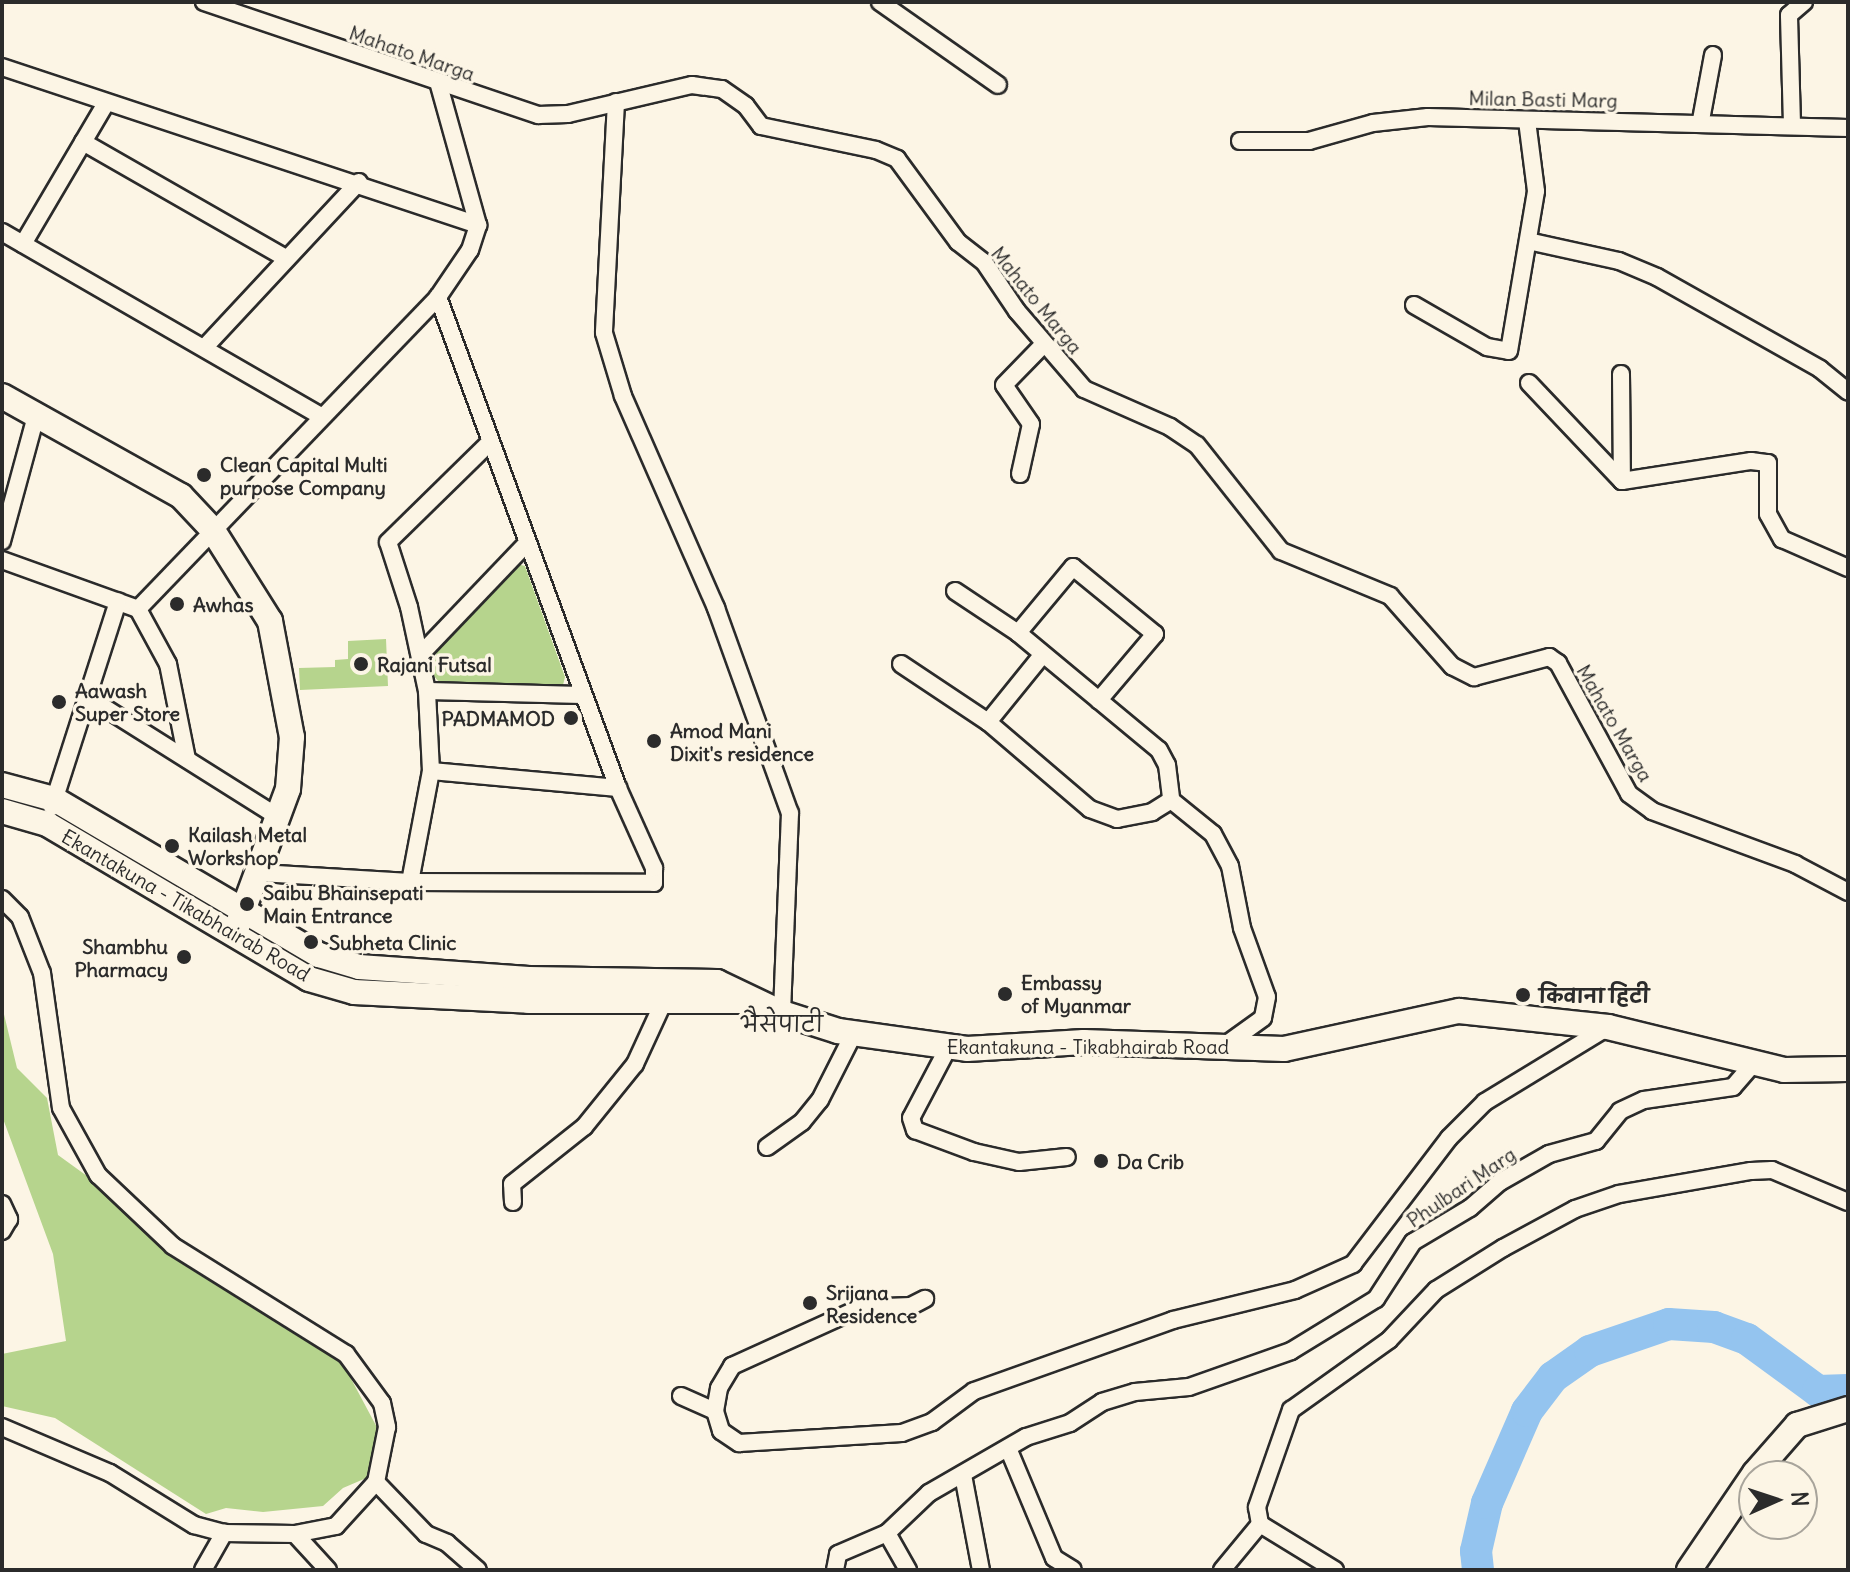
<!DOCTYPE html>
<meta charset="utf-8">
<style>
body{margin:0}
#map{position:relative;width:1850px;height:1572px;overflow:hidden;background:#fcf5e5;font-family:Delius,"Playpen Sans Deva",sans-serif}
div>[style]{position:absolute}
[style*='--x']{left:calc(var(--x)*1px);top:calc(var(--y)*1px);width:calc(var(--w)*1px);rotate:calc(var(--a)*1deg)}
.green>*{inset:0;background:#b6d48d}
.river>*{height:32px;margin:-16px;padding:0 16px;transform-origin:16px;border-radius:16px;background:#94c4ef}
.roads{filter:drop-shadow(2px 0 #2b2b2b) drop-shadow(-2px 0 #2b2b2b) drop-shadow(0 2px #2b2b2b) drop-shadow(0 -2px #2b2b2b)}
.street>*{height:16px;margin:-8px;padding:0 8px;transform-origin:8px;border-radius:8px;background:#fcf5e5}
.secondary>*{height:24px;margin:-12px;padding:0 12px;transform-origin:12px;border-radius:12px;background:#fcf5e5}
.dots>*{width:22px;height:22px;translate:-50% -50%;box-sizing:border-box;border:4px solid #fcf5e5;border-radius:50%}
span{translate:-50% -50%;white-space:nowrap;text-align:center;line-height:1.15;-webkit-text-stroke:7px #fcf5e5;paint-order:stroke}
.street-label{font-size:20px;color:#2b2b2b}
.poi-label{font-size:20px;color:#2b2b2b;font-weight:700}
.left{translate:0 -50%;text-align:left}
.right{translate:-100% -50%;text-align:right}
.neighbourhood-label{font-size:22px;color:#2b2b2b}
.frame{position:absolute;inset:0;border:4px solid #2b2b2b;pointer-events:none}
.north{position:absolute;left:1738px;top:1460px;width:80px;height:80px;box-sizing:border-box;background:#fcf5e5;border:2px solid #a8a49b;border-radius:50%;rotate:87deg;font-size:22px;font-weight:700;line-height:32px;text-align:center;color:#2b2b2b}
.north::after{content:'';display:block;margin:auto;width:28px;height:36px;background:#2b2b2b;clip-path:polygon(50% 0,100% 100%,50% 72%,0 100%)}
</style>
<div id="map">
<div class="green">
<i style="clip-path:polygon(517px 564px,525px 566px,565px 677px,563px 685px,441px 684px,432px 674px,438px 647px)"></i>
<i style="clip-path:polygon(386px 639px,388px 686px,300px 690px,299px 668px,335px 667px,335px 660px,348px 659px,348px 641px)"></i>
<i style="clip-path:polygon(2px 1006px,17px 1068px,47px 1098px,58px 1155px,341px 1360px,380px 1433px,371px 1476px,343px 1488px,323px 1506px,263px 1512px,226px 1508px,206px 1514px,55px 1418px,2px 1406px,2px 1354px,66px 1341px,53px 1254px,2px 1116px)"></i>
</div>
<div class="river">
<i style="--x:1478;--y:1570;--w:19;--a:-96"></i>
<i style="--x:1476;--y:1551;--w:49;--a:-77.1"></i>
<i style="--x:1487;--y:1503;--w:100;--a:-66.5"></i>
<i style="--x:1527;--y:1411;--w:43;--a:-52.6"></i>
<i style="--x:1553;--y:1377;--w:45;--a:-35.1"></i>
<i style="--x:1590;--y:1351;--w:83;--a:-18.9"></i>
<i style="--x:1669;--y:1324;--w:45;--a:3.8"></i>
<i style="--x:1714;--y:1327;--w:35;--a:20"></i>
<i style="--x:1747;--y:1339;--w:88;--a:36.2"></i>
<i style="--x:1818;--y:1391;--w:30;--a:-2"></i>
</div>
<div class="roads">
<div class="street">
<i style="--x:204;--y:2;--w:353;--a:18.7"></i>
<i style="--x:538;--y:115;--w:30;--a:-2"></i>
<i style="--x:568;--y:114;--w:127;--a:-13.2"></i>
<i style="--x:692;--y:85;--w:30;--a:8"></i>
<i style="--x:722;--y:89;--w:29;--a:35"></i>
<i style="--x:746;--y:106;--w:25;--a:53"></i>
<i style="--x:761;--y:126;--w:117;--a:11.8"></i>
<i style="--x:876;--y:150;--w:23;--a:23"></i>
<i style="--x:897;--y:159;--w:103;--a:53.7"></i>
<i style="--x:958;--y:242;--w:33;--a:38"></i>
<i style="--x:984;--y:262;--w:59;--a:56"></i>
<i style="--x:1017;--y:311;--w:103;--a:49.3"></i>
<i style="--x:1084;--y:389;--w:94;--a:23.8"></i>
<i style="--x:1170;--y:427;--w:32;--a:34"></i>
<i style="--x:1197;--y:445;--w:135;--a:51.6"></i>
<i style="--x:1281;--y:551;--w:118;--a:22.4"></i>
<i style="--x:1390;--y:596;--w:94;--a:48.5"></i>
<i style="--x:1452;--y:666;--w:25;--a:27"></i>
<i style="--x:1474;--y:677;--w:78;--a:-14.9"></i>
<i style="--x:1549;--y:657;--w:11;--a:34"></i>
<i style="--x:1558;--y:663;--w:149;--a:61.5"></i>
<i style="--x:1629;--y:794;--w:29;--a:36"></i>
<i style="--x:1652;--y:811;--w:153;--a:20.3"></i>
<i style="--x:1795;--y:864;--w:60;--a:27.8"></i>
<i style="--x:880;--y:2;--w:144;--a:35.1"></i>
<i style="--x:2;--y:67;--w:502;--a:18.36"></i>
<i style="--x:616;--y:102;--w:231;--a:93"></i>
<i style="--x:604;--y:333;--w:66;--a:73.2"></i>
<i style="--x:623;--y:396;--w:232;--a:66.3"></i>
<i style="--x:716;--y:608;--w:218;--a:70.2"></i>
<i style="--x:790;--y:813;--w:200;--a:92.3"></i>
<i style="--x:1701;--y:120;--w:66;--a:-79.5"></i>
<i style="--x:1792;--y:124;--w:109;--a:-91.6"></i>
<i style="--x:1789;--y:15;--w:20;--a:-41"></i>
<i style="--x:1240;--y:141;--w:69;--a:0"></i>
<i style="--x:1309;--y:141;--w:66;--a:-15.7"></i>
<i style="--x:1373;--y:123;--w:55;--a:-6.2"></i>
<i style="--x:1428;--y:117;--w:420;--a:1.5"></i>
<i style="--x:83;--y:142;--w:232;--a:29.8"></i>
<i style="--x:2;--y:232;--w:368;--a:30"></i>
<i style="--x:1528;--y:241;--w:93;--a:12.4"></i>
<i style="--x:1619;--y:261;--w:41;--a:22.8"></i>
<i style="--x:1657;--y:277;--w:187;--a:29.4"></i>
<i style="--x:1820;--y:369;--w:36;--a:39"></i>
<i style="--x:23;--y:244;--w:164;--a:-59.5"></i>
<i style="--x:1414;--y:305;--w:84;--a:29.9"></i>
<i style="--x:1487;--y:347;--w:22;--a:10"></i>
<i style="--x:1509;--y:351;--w:162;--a:-80.4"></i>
<i style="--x:1536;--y:191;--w:71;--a:-97.3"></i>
<i style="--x:204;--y:348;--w:227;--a:-47"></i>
<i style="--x:1621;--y:374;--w:107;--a:89.5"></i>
<i style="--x:1529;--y:383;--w:135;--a:46.5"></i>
<i style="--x:1622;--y:481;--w:131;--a:-8.8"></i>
<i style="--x:1751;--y:461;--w:17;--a:7"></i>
<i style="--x:1768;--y:463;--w:51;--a:90"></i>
<i style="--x:1768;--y:514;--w:29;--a:61"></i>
<i style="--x:1782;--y:539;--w:72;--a:23.7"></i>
<i style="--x:1020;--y:474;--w:51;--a:-77.6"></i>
<i style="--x:1031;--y:424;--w:47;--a:-124.7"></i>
<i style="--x:1004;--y:385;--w:57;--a:-45.7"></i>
<i style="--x:2;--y:541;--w:130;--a:-74.8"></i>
<i style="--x:2;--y:560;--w:145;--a:19.8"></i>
<i style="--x:138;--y:609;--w:63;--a:61.4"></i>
<i style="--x:168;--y:664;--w:97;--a:78.7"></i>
<i style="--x:955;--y:591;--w:76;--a:33.7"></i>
<i style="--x:1018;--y:633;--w:183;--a:39.7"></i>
<i style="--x:1159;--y:750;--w:17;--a:62"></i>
<i style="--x:1167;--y:765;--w:35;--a:83"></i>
<i style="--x:1171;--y:800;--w:54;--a:39"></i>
<i style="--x:1213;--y:834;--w:36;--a:62"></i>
<i style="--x:1230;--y:866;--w:63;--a:79"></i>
<i style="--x:1242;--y:928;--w:73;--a:70.1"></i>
<i style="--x:1267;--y:997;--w:21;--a:101"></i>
<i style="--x:1263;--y:1018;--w:48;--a:144.3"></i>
<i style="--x:138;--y:609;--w:433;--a:-46.1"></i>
<i style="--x:438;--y:297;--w:57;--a:-55.8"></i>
<i style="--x:470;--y:250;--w:26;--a:-72"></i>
<i style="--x:478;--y:225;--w:145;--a:-105.6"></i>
<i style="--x:1018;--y:633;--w:86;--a:-50.2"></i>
<i style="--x:1073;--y:567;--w:106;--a:39.3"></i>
<i style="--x:1155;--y:634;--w:87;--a:130.3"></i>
<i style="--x:421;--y:654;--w:152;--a:-46.3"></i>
<i style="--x:901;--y:664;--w:105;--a:33.7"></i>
<i style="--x:988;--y:722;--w:134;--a:40.5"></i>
<i style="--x:1090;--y:809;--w:29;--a:20"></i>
<i style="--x:1117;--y:819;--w:36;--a:-11"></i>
<i style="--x:1152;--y:812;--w:22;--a:-32"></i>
<i style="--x:427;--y:691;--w:156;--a:1.5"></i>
<i style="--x:86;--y:696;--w:229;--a:32.2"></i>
<i style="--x:988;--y:722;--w:87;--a:-51"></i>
<i style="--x:431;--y:771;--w:188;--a:5.2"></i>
<i style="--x:52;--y:807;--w:216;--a:-72.2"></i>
<i style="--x:260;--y:873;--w:150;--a:3.4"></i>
<i style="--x:410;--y:882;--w:244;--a:0.2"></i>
<i style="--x:654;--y:883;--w:15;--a:-90"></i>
<i style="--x:654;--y:868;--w:88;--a:-114.2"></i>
<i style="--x:618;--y:788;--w:523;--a:-110.13"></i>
<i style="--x:410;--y:882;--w:113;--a:-79.3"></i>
<i style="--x:431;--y:771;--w:80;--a:-92.9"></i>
<i style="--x:427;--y:691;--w:86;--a:-102.1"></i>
<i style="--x:409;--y:607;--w:68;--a:-107.9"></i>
<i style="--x:388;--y:542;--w:141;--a:-44.4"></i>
<i style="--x:2;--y:899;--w:25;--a:45"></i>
<i style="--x:20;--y:917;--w:60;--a:68.6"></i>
<i style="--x:42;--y:973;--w:136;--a:82"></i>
<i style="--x:61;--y:1108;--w:77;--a:61.1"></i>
<i style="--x:98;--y:1175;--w:103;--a:43.4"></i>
<i style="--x:173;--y:1246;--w:204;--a:32"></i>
<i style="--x:346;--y:1354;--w:61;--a:53.7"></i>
<i style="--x:382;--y:1403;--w:25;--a:78"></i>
<i style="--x:387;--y:1427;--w:56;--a:101.3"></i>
<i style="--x:376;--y:1482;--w:59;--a:132.3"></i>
<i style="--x:336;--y:1526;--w:42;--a:169"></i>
<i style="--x:949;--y:1046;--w:81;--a:117.8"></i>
<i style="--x:911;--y:1118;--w:13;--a:72"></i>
<i style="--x:915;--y:1130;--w:63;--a:20.4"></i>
<i style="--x:974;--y:1152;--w:46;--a:12.5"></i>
<i style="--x:1019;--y:1162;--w:48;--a:-5.9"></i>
<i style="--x:767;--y:1147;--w:43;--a:-35.5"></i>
<i style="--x:802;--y:1122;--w:28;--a:-51"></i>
<i style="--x:820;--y:1100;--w:75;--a:-63.1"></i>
<i style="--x:513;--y:1202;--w:18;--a:-93"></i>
<i style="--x:512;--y:1184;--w:92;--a:-38.4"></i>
<i style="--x:584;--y:1127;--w:81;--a:-51"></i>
<i style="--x:635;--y:1064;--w:69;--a:-65.3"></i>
<i style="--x:2;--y:1204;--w:17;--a:65"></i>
<i style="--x:9;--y:1219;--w:14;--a:120"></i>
<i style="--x:681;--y:1396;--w:37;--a:24"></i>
<i style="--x:715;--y:1411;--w:21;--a:73"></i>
<i style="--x:721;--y:1431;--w:22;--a:34"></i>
<i style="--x:739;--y:1443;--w:163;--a:-3.5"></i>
<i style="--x:902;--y:1433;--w:32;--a:-20"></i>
<i style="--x:932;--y:1422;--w:52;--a:-36.4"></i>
<i style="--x:974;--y:1391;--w:211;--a:-19.6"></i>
<i style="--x:1173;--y:1320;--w:126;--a:-13.8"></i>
<i style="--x:1295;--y:1290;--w:64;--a:-24.1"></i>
<i style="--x:1353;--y:1264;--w:158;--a:-52.7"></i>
<i style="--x:1449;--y:1138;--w:51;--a:-45"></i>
<i style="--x:1485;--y:1102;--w:144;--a:-31.4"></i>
<i style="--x:715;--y:1411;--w:23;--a:-80"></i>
<i style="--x:719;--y:1388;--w:26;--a:-59"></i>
<i style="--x:732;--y:1366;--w:141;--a:-24.4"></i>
<i style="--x:860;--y:1308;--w:51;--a:-2.2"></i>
<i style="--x:911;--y:1306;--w:16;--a:-27"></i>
<i style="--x:2;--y:1427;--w:117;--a:23.1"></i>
<i style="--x:110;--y:1473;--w:99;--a:31.8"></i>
<i style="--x:194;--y:1525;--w:31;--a:15"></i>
<i style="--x:224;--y:1533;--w:71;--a:0.8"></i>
<i style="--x:295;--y:1534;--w:49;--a:47.5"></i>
<i style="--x:1008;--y:1448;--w:119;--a:67.3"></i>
<i style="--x:1054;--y:1558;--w:22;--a:32"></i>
<i style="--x:963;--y:1475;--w:97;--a:79.3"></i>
<i style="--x:376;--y:1482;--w:72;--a:46.1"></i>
<i style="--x:426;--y:1534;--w:23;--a:23"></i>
<i style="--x:447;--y:1543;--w:41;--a:41.1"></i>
<i style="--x:1260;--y:1524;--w:88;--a:31.5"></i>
<i style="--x:887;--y:1533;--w:43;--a:60.4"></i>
<i style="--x:203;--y:1570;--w:43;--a:-60.4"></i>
<i style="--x:835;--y:1570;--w:16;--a:-79"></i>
<i style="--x:838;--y:1554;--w:53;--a:-23.2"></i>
<i style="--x:887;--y:1533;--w:58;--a:-43.6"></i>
<i style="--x:929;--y:1493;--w:112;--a:-30"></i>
<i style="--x:1026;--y:1437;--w:46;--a:-17.7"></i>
<i style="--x:1070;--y:1423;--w:38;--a:-33"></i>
<i style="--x:1102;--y:1402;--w:34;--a:-17"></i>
<i style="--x:1135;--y:1392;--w:54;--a:-5.3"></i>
<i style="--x:1189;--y:1387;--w:108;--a:-19.4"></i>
<i style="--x:1291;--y:1351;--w:100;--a:-31.5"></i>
<i style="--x:1376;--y:1299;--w:68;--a:-57"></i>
<i style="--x:1413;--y:1242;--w:66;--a:-30.8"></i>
<i style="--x:1470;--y:1208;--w:40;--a:-41"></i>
<i style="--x:1500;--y:1182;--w:56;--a:-29.7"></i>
<i style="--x:1549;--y:1154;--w:49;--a:-15.5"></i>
<i style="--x:1596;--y:1141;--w:38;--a:-51"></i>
<i style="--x:1620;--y:1111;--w:26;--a:-25"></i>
<i style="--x:1644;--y:1100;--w:90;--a:-8.3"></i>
<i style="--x:1733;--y:1087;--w:33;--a:-49"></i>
<i style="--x:1222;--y:1570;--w:60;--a:-50.4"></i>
<i style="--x:1260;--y:1524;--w:17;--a:-100"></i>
<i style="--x:1257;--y:1507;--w:103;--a:-70.7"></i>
<i style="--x:1291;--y:1410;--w:120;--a:-35.5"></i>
<i style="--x:1389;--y:1340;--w:69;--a:-46.8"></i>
<i style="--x:1436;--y:1290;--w:79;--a:-32.1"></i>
<i style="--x:1503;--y:1248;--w:82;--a:-28.4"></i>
<i style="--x:1575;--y:1209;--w:46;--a:-18.8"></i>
<i style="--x:1619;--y:1194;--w:134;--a:-9.9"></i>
<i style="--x:1751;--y:1171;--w:21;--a:-3"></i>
<i style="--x:1772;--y:1170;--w:82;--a:22.8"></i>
</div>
<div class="secondary">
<i style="--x:2;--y:396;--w:205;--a:29.2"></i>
<i style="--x:181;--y:496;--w:45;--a:46.8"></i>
<i style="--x:212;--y:529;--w:109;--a:57.8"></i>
<i style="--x:270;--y:621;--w:118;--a:79.3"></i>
<i style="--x:292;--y:737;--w:52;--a:94.4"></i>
<i style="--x:288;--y:789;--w:147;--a:110.3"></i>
<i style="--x:2;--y:785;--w:54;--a:15.1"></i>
<i style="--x:54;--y:799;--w:308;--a:30.5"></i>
<i style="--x:319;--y:955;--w:42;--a:16.7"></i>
<i style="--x:359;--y:967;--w:170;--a:4"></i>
<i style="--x:529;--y:979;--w:188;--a:0.9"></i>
<i style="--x:717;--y:982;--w:72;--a:25.5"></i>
<i style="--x:782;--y:1013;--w:59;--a:17.8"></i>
<i style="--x:838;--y:1031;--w:130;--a:7.9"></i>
<i style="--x:967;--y:1049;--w:117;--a:-3.4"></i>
<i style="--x:1084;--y:1042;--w:200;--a:2"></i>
<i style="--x:1284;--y:1049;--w:179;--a:-12.3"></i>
<i style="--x:1459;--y:1011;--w:150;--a:6.1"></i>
<i style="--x:1608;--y:1027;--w:181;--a:13.7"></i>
<i style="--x:1784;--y:1070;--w:64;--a:-0.9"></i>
<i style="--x:2;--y:811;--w:47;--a:16.1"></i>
<i style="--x:47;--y:824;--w:304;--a:30.6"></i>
<i style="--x:309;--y:979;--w:47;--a:16.1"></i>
<i style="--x:354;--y:992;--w:175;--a:2.9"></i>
<i style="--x:529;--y:1001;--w:226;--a:0"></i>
<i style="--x:1689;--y:1570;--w:117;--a:-55.8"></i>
<i style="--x:1755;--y:1473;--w:64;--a:-48.8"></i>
<i style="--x:1797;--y:1425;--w:53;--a:-17.4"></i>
</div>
</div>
<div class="dots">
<i style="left:204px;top:475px;background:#2b2b2b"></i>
<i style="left:177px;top:604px;background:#2b2b2b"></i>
<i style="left:361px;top:664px;background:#2b2b2b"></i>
<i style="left:59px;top:702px;background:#2b2b2b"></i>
<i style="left:571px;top:718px;background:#2b2b2b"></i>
<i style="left:654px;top:741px;background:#2b2b2b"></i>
<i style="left:172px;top:846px;background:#2b2b2b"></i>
<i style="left:247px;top:904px;background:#2b2b2b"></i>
<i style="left:311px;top:942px;background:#2b2b2b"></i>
<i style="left:184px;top:957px;background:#2b2b2b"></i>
<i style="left:1005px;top:994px;background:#2b2b2b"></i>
<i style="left:1523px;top:995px;background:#2b2b2b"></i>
<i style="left:1101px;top:1161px;background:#2b2b2b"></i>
<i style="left:810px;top:1303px;background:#2b2b2b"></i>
</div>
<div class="street-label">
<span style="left:412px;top:53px;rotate:19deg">Mahato Marga</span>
<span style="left:1543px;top:99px;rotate:1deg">Milan Basti Marg</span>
<span style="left:1037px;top:300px;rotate:51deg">Mahato Marga</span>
<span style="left:1615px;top:723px;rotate:60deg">Mahato Marga</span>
<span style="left:186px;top:905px;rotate:30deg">Ekantakuna - Tikabhairab Road</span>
<span style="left:1088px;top:1046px">Ekantakuna - Tikabhairab Road</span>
<span style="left:1461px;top:1187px;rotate:-34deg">Phulbari Marg</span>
</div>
<div class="poi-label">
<span class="left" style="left:220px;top:476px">Clean Capital Multi<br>purpose Company</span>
<span class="left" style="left:193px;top:604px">Awhas</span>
<span class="left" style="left:377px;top:664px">Rajani Futsal</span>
<span class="left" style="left:75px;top:702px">Aawash<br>Super Store</span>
<span class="right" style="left:555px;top:718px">PADMAMOD</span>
<span class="left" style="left:670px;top:742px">Amod Mani<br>Dixit's residence</span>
<span class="left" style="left:188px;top:846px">Kailash Metal<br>Workshop</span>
<span class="left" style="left:263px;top:904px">Saibu Bhainsepati<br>Main Entrance</span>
<span class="left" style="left:329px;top:942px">Subheta Clinic</span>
<span class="right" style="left:168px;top:958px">Shambhu<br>Pharmacy</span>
<span class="left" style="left:1021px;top:994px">Embassy<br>of Myanmar</span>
<span class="left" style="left:1539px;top:995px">किवाना हिटी</span>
<span class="left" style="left:1117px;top:1161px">Da Crib</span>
<span class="left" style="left:826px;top:1304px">Srijana<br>Residence</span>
</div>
<div class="neighbourhood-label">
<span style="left:782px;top:1025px">भैसेपाटी</span>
</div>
<div class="frame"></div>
<div class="north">N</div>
</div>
